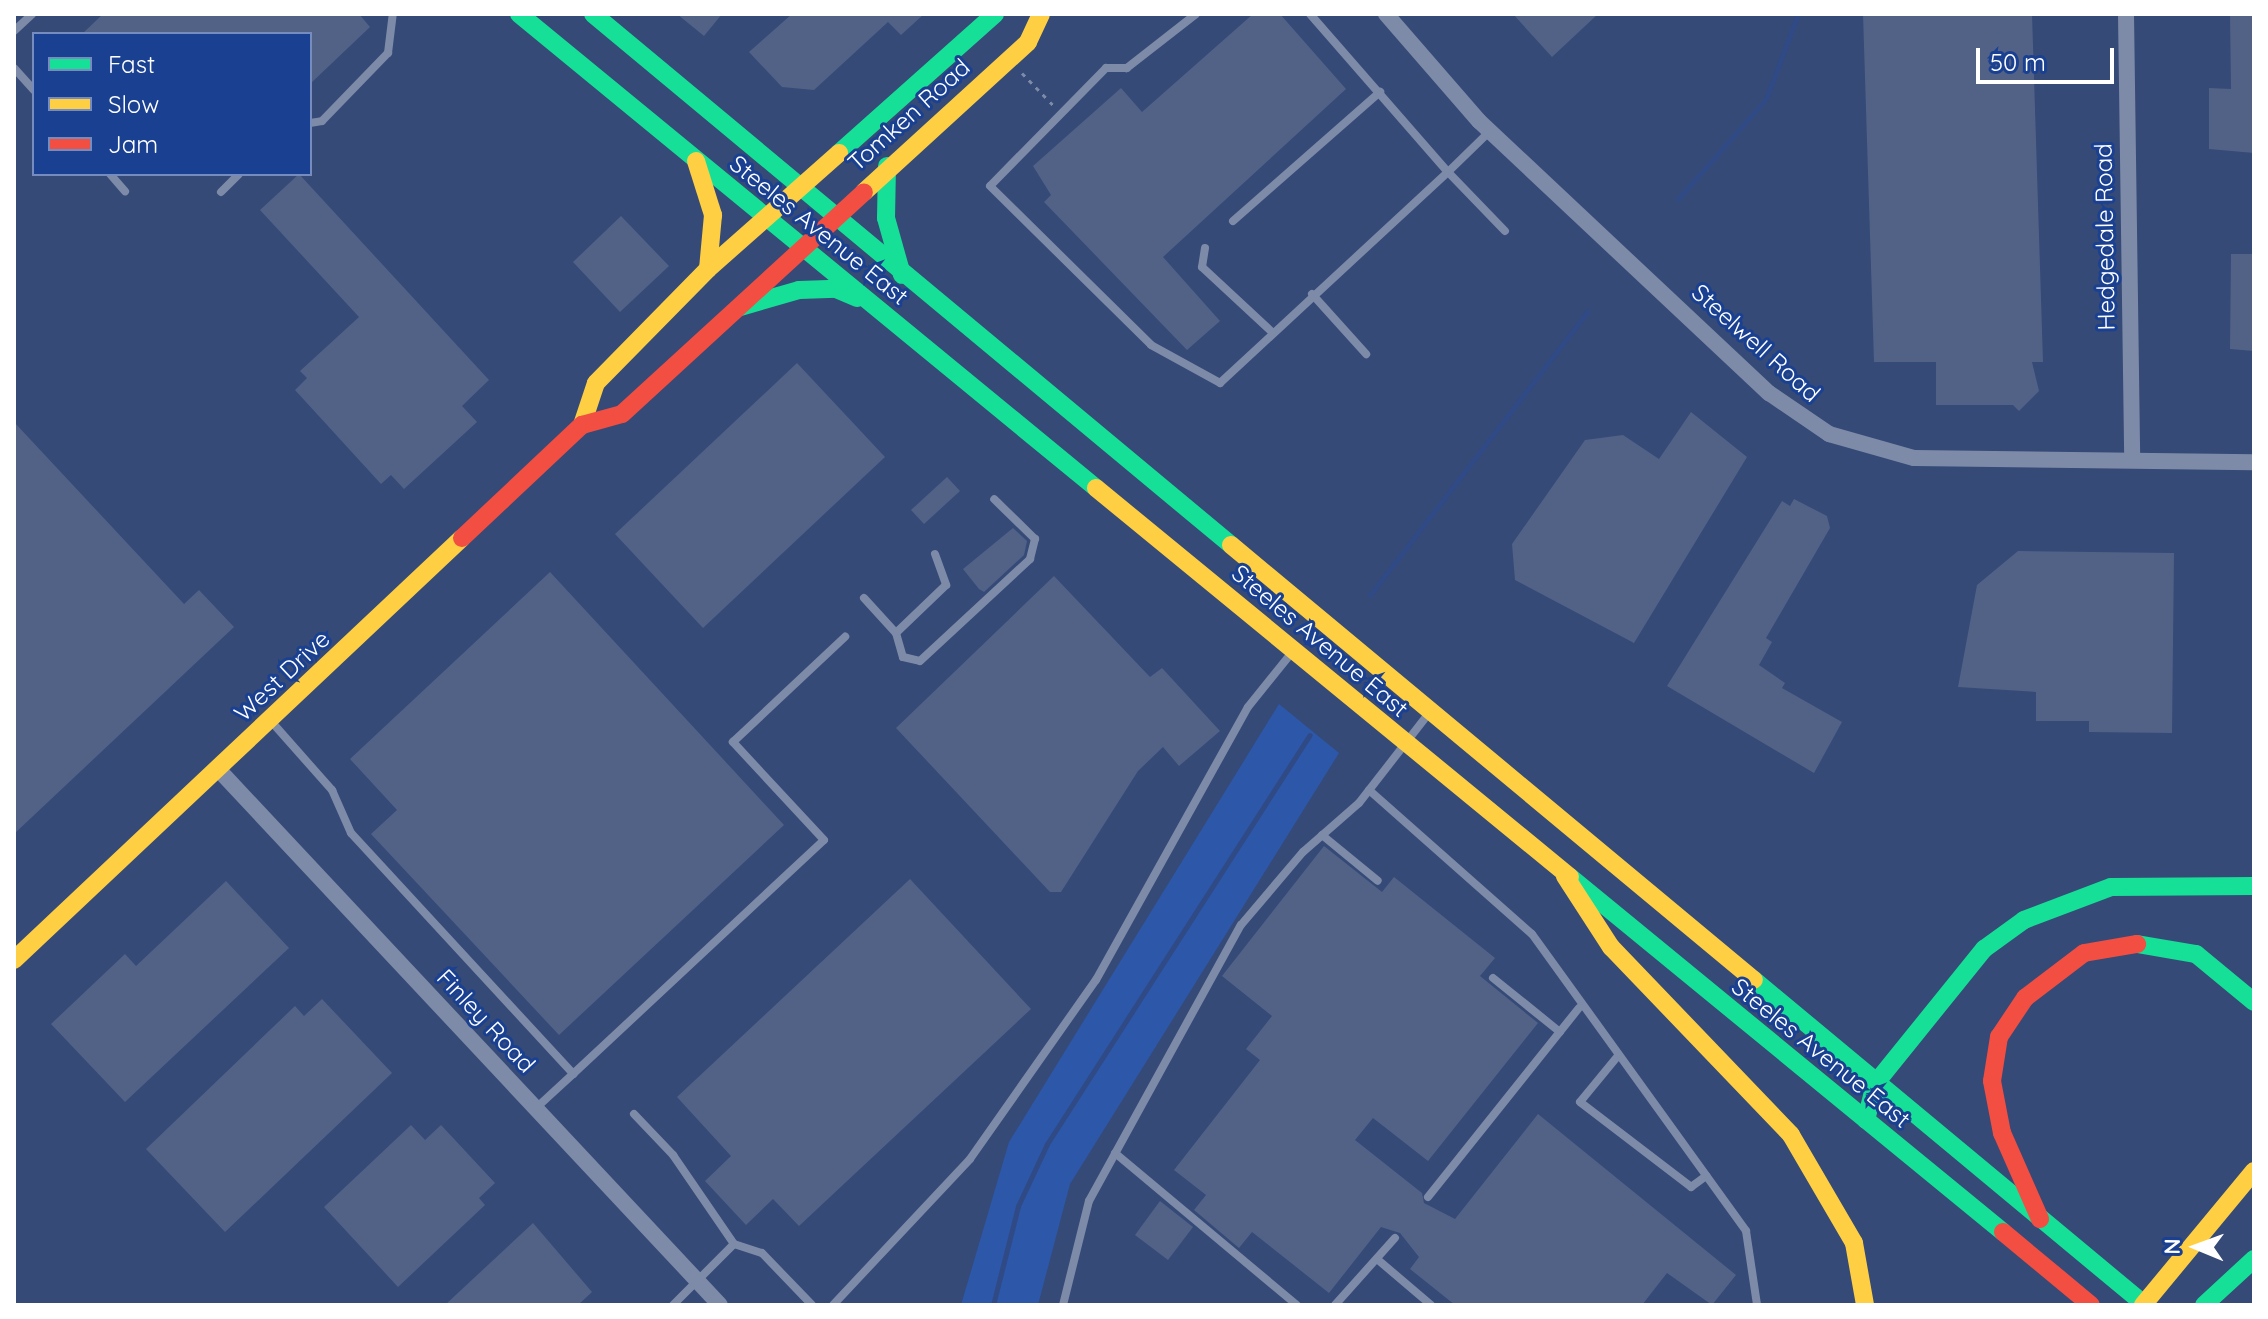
<!DOCTYPE html>
<style>
body{margin:0}
#map{position:relative;width:2268px;height:1319px;overflow:hidden;background:#354a77;font-family:Quicksand,sans-serif}
div>[style]{position:absolute}
[style*='--x']{left:calc(var(--x)*1px);top:calc(var(--y)*1px);width:calc(var(--w)*1px);rotate:calc(var(--a)*1deg)}
.green>*{inset:0;background:#2d57a8}
.stream>*{height:5px;margin:-2.5px;padding:0 2.5px;transform-origin:2.5px;border-radius:2.5px;background:#304a86}
.building>*{inset:0;background:#526286}
.path>*{height:3px;margin-top:-1.5px;transform-origin:0;background:repeating-linear-gradient(90deg,#7d8ba9 0 4px,transparent 0 10px)}
.lane>*{height:8px;margin:-4px;padding:0 4px;transform-origin:4px;border-radius:4px;background:#7d8ba9}
.street>*{height:16px;margin:-8px;padding:0 8px;transform-origin:8px;border-radius:8px;background:#7d8ba9}
.fast>*{height:18px;margin:-9px;padding:0 9px;transform-origin:9px;border-radius:9px;background:#16e098}
.slow>*{height:18px;margin:-9px;padding:0 9px;transform-origin:9px;border-radius:9px;background:#ffcf43}
.jam>*{height:18px;margin:-9px;padding:0 9px;transform-origin:9px;border-radius:9px;background:#f24e42}
span{translate:-50% -50%;white-space:nowrap;text-align:center;line-height:1.15;-webkit-text-stroke:6px #1a4092;paint-order:stroke}
.street-label{font-size:24px;color:#fff}
.frame{position:absolute;inset:0;border:16px solid #fff;pointer-events:none}
.legend{position:absolute;left:32px;top:32px;width:280px;height:144px;box-sizing:border-box;background:#1a4092;border:2px solid #768cbe;margin:0;padding:10px 14px;list-style:none;font-size:24px;color:#fff}
.legend li{display:flex;align-items:center;gap:16px;height:40px}
.legend b{width:40px;border:2px solid #768cbe}
.north{position:absolute;left:2156px;top:1207px;width:80px;height:80px;-webkit-text-stroke:6px #1a4092;paint-order:stroke;rotate:271deg;font-size:22px;font-weight:700;line-height:32px;text-align:center;color:#fff}
.north::after{content:'';display:block;margin:auto;width:28px;height:36px;background:#fff;clip-path:polygon(50% 0,100% 100%,50% 72%,0 100%)}
.scale{position:absolute;left:1976px;top:48px;width:138px;height:36px;box-sizing:border-box;border:4px solid #fff;border-top:0;padding-left:10px;font-size:24px;line-height:28px;white-space:nowrap;color:#fff;-webkit-text-stroke:6px #1a4092;paint-order:stroke}
</style>
<div id="map">
<div class="green">
<i style="clip-path:polygon(1279px 704px,1339px 753px,1070px 1184px,1038px 1305px,961px 1305px,1009px 1142px)"></i>
</div>
<div class="stream">
<i style="--x:1678;--y:199;--w:133;--a:-48.7"></i>
<i style="--x:1766;--y:99;--w:91;--a:-69.4"></i>
<i style="--x:1370;--y:595;--w:358;--a:-52.5"></i>
<i style="--x:993;--y:1305;--w:102;--a:-75.8"></i>
<i style="--x:1018;--y:1206;--w:68;--a:-64.9"></i>
<i style="--x:1047;--y:1144;--w:486;--a:-57.3"></i>
</div>
<div class="building">
<i style="clip-path:polygon(103px 14px,359px 14px,370px 27px,310px 84px,310px 34px,82px 34px)"></i>
<i style="clip-path:polygon(677px 14px,722px 14px,704px 36px)"></i>
<i style="clip-path:polygon(792px 14px,924px 14px,901px 35px,888px 22px,814px 90px,782px 87px,749px 52px)"></i>
<i style="clip-path:polygon(1253px 14px,1280px 14px,1346px 89px,1163px 257px,1220px 321px,1187px 350px,1044px 202px,1051px 195px,1033px 166px,1121px 88px,1142px 112px)"></i>
<i style="clip-path:polygon(1513px 14px,1598px 14px,1552px 57px)"></i>
<i style="clip-path:polygon(1863px 14px,2032px 14px,2043px 362px,2032px 362px,2039px 391px,2019px 411px,2013px 405px,1936px 405px,1936px 362px,1874px 362px)"></i>
<i style="clip-path:polygon(2230px 14px,2254px 14px,2254px 153px,2209px 149px,2209px 88px,2231px 89px)"></i>
<i style="clip-path:polygon(299px 174px,489px 380px,462px 406px,477px 422px,404px 489px,391px 475px,381px 484px,295px 390px,307px 378px,300px 371px,359px 317px,260px 210px)"></i>
<i style="clip-path:polygon(621px 216px,669px 266px,620px 312px,573px 262px)"></i>
<i style="clip-path:polygon(2231px 254px,2254px 254px,2254px 351px,2230px 349px)"></i>
<i style="clip-path:polygon(797px 363px,885px 457px,703px 628px,615px 534px)"></i>
<i style="clip-path:polygon(1691px 412px,1747px 457px,1634px 643px,1515px 580px,1512px 544px,1585px 440px,1623px 435px,1659px 459px)"></i>
<i style="clip-path:polygon(14px 422px,184px 604px,199px 590px,234px 627px,14px 834px)"></i>
<i style="clip-path:polygon(947px 477px,960px 491px,924px 524px,911px 510px)"></i>
<i style="clip-path:polygon(1794px 499px,1827px 516px,1830px 528px,1766px 638px,1772px 642px,1759px 665px,1785px 683px,1782px 688px,1842px 722px,1814px 773px,1667px 686px,1782px 501px,1790px 506px)"></i>
<i style="clip-path:polygon(1013px 528px,1027px 541px,1024px 555px,984px 592px,979px 589px,963px 569px)"></i>
<i style="clip-path:polygon(2018px 551px,2174px 553px,2172px 733px,2089px 732px,2089px 721px,2036px 721px,2036px 692px,1958px 687px,1977px 585px)"></i>
<i style="clip-path:polygon(550px 572px,784px 825px,559px 1035px,371px 834px,397px 810px,350px 759px)"></i>
<i style="clip-path:polygon(1054px 576px,1150px 677px,1162px 668px,1220px 731px,1179px 766px,1163px 747px,1138px 771px,1061px 892px,1050px 892px,896px 728px)"></i>
<i style="clip-path:polygon(1324px 846px,1382px 892px,1394px 877px,1495px 958px,1480px 976px,1538px 1023px,1428px 1161px,1373px 1118px,1355px 1140px,1422px 1193px,1424px 1203px,1455px 1219px,1538px 1114px,1736px 1275px,1712px 1305px,1667px 1273px,1642px 1305px,1455px 1305px,1410px 1269px,1419px 1257px,1400px 1233px,1381px 1227px,1329px 1293px,1252px 1232px,1239px 1248px,1194px 1210px,1206px 1195px,1174px 1170px,1260px 1060px,1246px 1049px,1272px 1016px,1222px 976px)"></i>
<i style="clip-path:polygon(910px 879px,1031px 1009px,799px 1226px,773px 1199px,746px 1225px,705px 1181px,731px 1156px,677px 1097px)"></i>
<i style="clip-path:polygon(226px 881px,289px 948px,125px 1102px,51px 1024px,125px 954px,136px 966px)"></i>
<i style="clip-path:polygon(322px 999px,392px 1073px,225px 1232px,146px 1149px,295px 1006px,304px 1016px)"></i>
<i style="clip-path:polygon(411px 1125px,425px 1140px,441px 1125px,495px 1183px,479px 1198px,485px 1205px,398px 1287px,324px 1207px)"></i>
<i style="clip-path:polygon(1160px 1201px,1193px 1227px,1168px 1260px,1135px 1235px)"></i>
<i style="clip-path:polygon(533px 1223px,592px 1292px,578px 1305px,445px 1305px)"></i>
</div>
<div class="path">
<i style="--x:1022;--y:73;--w:45;--a:45.9"></i>
</div>
<div class="lane">
<i style="--x:1196;--y:14;--w:88;--a:142"></i>
<i style="--x:1127;--y:68;--w:21;--a:180"></i>
<i style="--x:1106;--y:68;--w:165;--a:134.5"></i>
<i style="--x:990;--y:186;--w:226;--a:44.6"></i>
<i style="--x:1151;--y:345;--w:79;--a:28.8"></i>
<i style="--x:1220;--y:383;--w:311;--a:-42.8"></i>
<i style="--x:1448;--y:172;--w:82;--a:46"></i>
<i style="--x:1310;--y:14;--w:210;--a:48.9"></i>
<i style="--x:1448;--y:172;--w:59;--a:-44.3"></i>
<i style="--x:14;--y:31;--w:25;--a:-43"></i>
<i style="--x:14;--y:68;--w:30;--a:48"></i>
<i style="--x:310;--y:123;--w:12;--a:-9"></i>
<i style="--x:322;--y:121;--w:95;--a:-45.9"></i>
<i style="--x:388;--y:53;--w:39;--a:-83"></i>
<i style="--x:110;--y:174;--w:23;--a:49"></i>
<i style="--x:221;--y:192;--w:25;--a:-45"></i>
<i style="--x:1233;--y:221;--w:196;--a:-41.3"></i>
<i style="--x:1205;--y:248;--w:19;--a:99"></i>
<i style="--x:1202;--y:267;--w:96;--a:42.9"></i>
<i style="--x:1312;--y:294;--w:81;--a:48"></i>
<i style="--x:935;--y:554;--w:33;--a:70"></i>
<i style="--x:946;--y:585;--w:69;--a:136.2"></i>
<i style="--x:896;--y:633;--w:25;--a:74"></i>
<i style="--x:903;--y:657;--w:17;--a:13"></i>
<i style="--x:920;--y:661;--w:150;--a:-42.8"></i>
<i style="--x:1030;--y:559;--w:21;--a:-76"></i>
<i style="--x:1035;--y:539;--w:57;--a:-135.7"></i>
<i style="--x:864;--y:598;--w:47;--a:47.6"></i>
<i style="--x:270;--y:720;--w:94;--a:48.5"></i>
<i style="--x:332;--y:790;--w:47;--a:66.2"></i>
<i style="--x:351;--y:833;--w:328;--a:47.3"></i>
<i style="--x:573;--y:1074;--w:50;--a:137.4"></i>
<i style="--x:1369;--y:790;--w:217;--a:41.5"></i>
<i style="--x:1532;--y:934;--w:366;--a:54.2"></i>
<i style="--x:1746;--y:1231;--w:75;--a:81.5"></i>
<i style="--x:1322;--y:835;--w:72;--a:39.4"></i>
<i style="--x:1493;--y:978;--w:86;--a:38.9"></i>
<i style="--x:1617;--y:1057;--w:58;--a:129.4"></i>
<i style="--x:1580;--y:1102;--w:140;--a:37.4"></i>
<i style="--x:1691;--y:1187;--w:19;--a:-36"></i>
<i style="--x:573;--y:1074;--w:343;--a:-43"></i>
<i style="--x:824;--y:840;--w:134;--a:-132.9"></i>
<i style="--x:733;--y:742;--w:154;--a:-43.2"></i>
<i style="--x:634;--y:1114;--w:57;--a:46.4"></i>
<i style="--x:673;--y:1155;--w:108;--a:55.6"></i>
<i style="--x:1115;--y:1153;--w:237;--a:39.9"></i>
<i style="--x:1428;--y:1197;--w:242;--a:-51.4"></i>
<i style="--x:1377;--y:1259;--w:71;--a:40.4"></i>
<i style="--x:673;--y:1305;--w:86;--a:-45"></i>
<i style="--x:734;--y:1244;--w:29;--a:18"></i>
<i style="--x:762;--y:1253;--w:72;--a:46.1"></i>
<i style="--x:833;--y:1305;--w:200;--a:-46.8"></i>
<i style="--x:970;--y:1159;--w:219;--a:-54.9"></i>
<i style="--x:1096;--y:980;--w:312;--a:-60.9"></i>
<i style="--x:1248;--y:707;--w:72;--a:-51.2"></i>
<i style="--x:1063;--y:1305;--w:107;--a:-76"></i>
<i style="--x:1089;--y:1201;--w:315;--a:-61.2"></i>
<i style="--x:1241;--y:925;--w:96;--a:-49.7"></i>
<i style="--x:1303;--y:852;--w:74;--a:-41.2"></i>
<i style="--x:1359;--y:803;--w:114;--a:-52.1"></i>
<i style="--x:1335;--y:1305;--w:90;--a:-48.2"></i>
</div>
<div class="street">
<i style="--x:1386;--y:14;--w:142;--a:49"></i>
<i style="--x:1479;--y:121;--w:398;--a:43.2"></i>
<i style="--x:1769;--y:393;--w:73;--a:34.3"></i>
<i style="--x:1829;--y:434;--w:88;--a:15.8"></i>
<i style="--x:1914;--y:458;--w:340;--a:0.7"></i>
<i style="--x:2126;--y:14;--w:446;--a:89.2"></i>
<i style="--x:218;--y:769;--w:734;--a:46.88"></i>
</div>
<div class="fast">
<i style="--x:519;--y:14;--w:747;--a:39.4"></i>
<i style="--x:593;--y:14;--w:830;--a:39.77"></i>
<i style="--x:839;--y:153;--w:209;--a:-41.7"></i>
<i style="--x:887;--y:166;--w:52;--a:91.1"></i>
<i style="--x:886;--y:218;--w:59;--a:74.3"></i>
<i style="--x:740;--y:307;--w:61;--a:-16.1"></i>
<i style="--x:799;--y:290;--w:37;--a:-2"></i>
<i style="--x:836;--y:289;--w:23;--a:23"></i>
<i style="--x:1570;--y:877;--w:560;--a:39.35"></i>
<i style="--x:2137;--y:944;--w:60;--a:9.6"></i>
<i style="--x:2196;--y:954;--w:75;--a:39.6"></i>
<i style="--x:1754;--y:980;--w:508;--a:39.73"></i>
<i style="--x:1866;--y:1120;--w:37;--a:-76"></i>
<i style="--x:1875;--y:1084;--w:174;--a:-51.1"></i>
<i style="--x:1984;--y:949;--w:49;--a:-35.9"></i>
<i style="--x:2024;--y:920;--w:93;--a:-20.8"></i>
<i style="--x:2111;--y:887;--w:143;--a:-0.4"></i>
<i style="--x:2204;--y:1305;--w:68;--a:-42.6"></i>
</div>
<div class="slow">
<i style="--x:696;--y:161;--w:57;--a:72.5"></i>
<i style="--x:713;--y:215;--w:54;--a:95.3"></i>
<i style="--x:864;--y:192;--w:222;--a:-42.4"></i>
<i style="--x:1028;--y:42;--w:31;--a:-65"></i>
<i style="--x:582;--y:425;--w:44;--a:-71.6"></i>
<i style="--x:596;--y:383;--w:160;--a:-45.5"></i>
<i style="--x:708;--y:269;--w:175;--a:-41.5"></i>
<i style="--x:1096;--y:488;--w:613;--a:39.37"></i>
<i style="--x:1231;--y:545;--w:680;--a:39.75"></i>
<i style="--x:1565;--y:876;--w:85;--a:57.1"></i>
<i style="--x:1611;--y:947;--w:260;--a:46.2"></i>
<i style="--x:1791;--y:1135;--w:125;--a:59.7"></i>
<i style="--x:1854;--y:1243;--w:63;--a:79.9"></i>
<i style="--x:14;--y:960;--w:615;--a:-43.29"></i>
<i style="--x:2143;--y:1305;--w:174;--a:-50.4"></i>
</div>
<div class="jam">
<i style="--x:462;--y:538;--w:165;--a:-43.3"></i>
<i style="--x:582;--y:425;--w:41;--a:-15.4"></i>
<i style="--x:622;--y:414;--w:328;--a:-42.5"></i>
<i style="--x:2040;--y:1219;--w:94;--a:-113.8"></i>
<i style="--x:2002;--y:1133;--w:53;--a:-100.9"></i>
<i style="--x:1992;--y:1081;--w:45;--a:-81"></i>
<i style="--x:1999;--y:1037;--w:47;--a:-56.3"></i>
<i style="--x:2025;--y:998;--w:74;--a:-37.3"></i>
<i style="--x:2084;--y:953;--w:54;--a:-9.6"></i>
<i style="--x:2003;--y:1232;--w:114;--a:39.7"></i>
</div>
<div class="street-label">
<span style="left:909px;top:115px;rotate:-42deg">Tomken Road</span>
<span style="left:819px;top:230px;rotate:39deg">Steeles Avenue East</span>
<span style="left:2105px;top:237px;rotate:-91deg">Hedgedale Road</span>
<span style="left:1756px;top:343px;rotate:42deg">Steelwell Road</span>
<span style="left:1320px;top:641px;rotate:40deg">Steeles Avenue East</span>
<span style="left:282px;top:676px;rotate:-43deg">West Drive</span>
<span style="left:486px;top:1021px;rotate:47deg">Finley Road</span>
<span style="left:1821px;top:1053px;rotate:39deg">Steeles Avenue East</span>
</div>
<div class="frame"></div>
<ul class="legend">
<li><b style="height:10px;background:#16e098"></b>Fast</li>
<li><b style="height:10px;background:#ffcf43"></b>Slow</li>
<li><b style="height:10px;background:#f24e42"></b>Jam</li>
</ul>
<div class="north">N</div>
<div class="scale">50 m</div>
</div>
